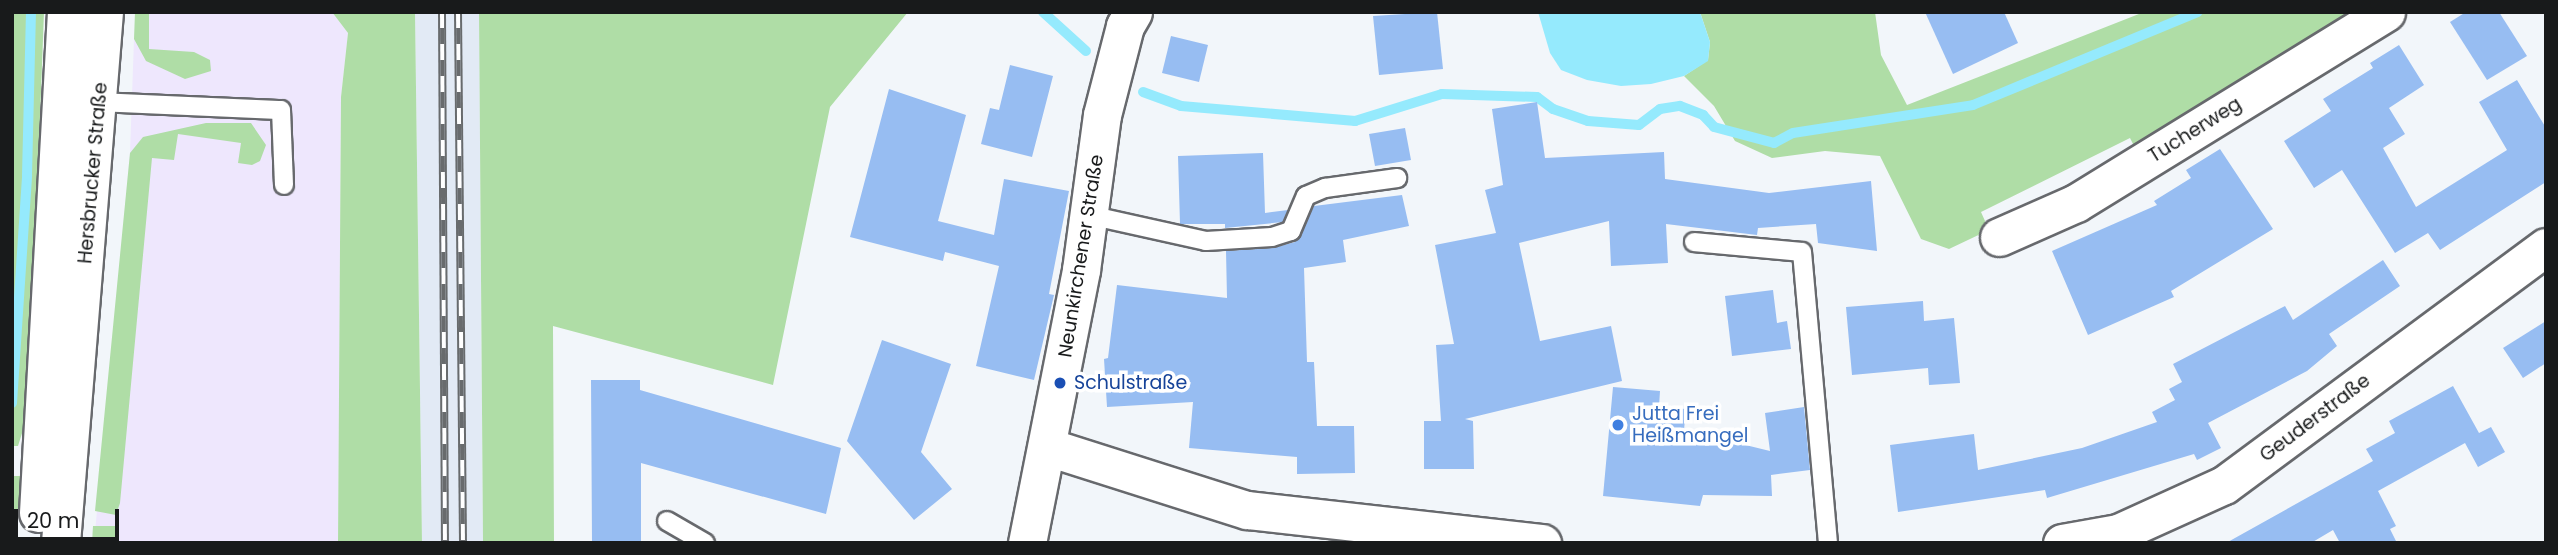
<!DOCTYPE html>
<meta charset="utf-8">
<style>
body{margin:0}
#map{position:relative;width:2558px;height:555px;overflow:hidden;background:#f2f6fa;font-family:Poppins,sans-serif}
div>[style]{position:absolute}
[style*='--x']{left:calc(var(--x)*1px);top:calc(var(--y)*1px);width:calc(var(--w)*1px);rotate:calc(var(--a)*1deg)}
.commercial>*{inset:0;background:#eee7fd}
.built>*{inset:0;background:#e2eaf5}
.green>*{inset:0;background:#afdda6}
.water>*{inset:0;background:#95eafd}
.stream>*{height:10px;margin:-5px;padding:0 5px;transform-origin:5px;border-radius:5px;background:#95eafd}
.building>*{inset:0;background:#97bdf2}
.roads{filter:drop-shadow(2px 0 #67696d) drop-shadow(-2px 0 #67696d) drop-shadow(0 2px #67696d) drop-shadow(0 -2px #67696d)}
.service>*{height:18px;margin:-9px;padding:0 9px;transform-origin:9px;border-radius:9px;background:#fff}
.minor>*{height:37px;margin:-18.5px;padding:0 18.5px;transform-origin:18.5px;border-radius:18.5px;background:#fff}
.secondary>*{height:38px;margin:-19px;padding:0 19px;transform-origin:19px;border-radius:19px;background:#fff}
.rail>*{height:8px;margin-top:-4px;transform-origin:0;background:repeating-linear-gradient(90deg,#fff 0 16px,#686b6d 0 32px);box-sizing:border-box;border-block:2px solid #686b6d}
.dots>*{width:19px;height:19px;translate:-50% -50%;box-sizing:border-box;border:4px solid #fff;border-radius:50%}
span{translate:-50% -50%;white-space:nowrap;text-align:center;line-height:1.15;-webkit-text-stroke:7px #fff;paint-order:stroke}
.street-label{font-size:19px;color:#181a1b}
.transit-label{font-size:19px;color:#164399}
.left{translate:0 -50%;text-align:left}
.shop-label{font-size:19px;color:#366cbe}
.frame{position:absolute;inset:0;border:14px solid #181a1b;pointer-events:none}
.scale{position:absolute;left:14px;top:509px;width:105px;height:32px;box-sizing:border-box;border:4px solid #181a1b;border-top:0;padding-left:9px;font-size:21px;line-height:24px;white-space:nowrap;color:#181a1b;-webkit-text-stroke:5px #fff;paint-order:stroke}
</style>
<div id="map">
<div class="commercial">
<i style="clip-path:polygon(142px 12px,332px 12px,348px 33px,341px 97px,338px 543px,94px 543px,130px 153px,134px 39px)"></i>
</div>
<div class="built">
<i style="clip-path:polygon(415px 12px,479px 12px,483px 543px,422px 543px)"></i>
</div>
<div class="green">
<i style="clip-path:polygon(12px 12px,44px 12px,29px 411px,18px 446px,12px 446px)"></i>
<i style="clip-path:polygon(135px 12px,149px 12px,149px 49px,194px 52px,210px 60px,211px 71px,185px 79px,146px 61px,134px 39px)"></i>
<i style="clip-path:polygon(332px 12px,415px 12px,422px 543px,338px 543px,341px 97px,348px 33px)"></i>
<i style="clip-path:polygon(479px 12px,908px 12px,830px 107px,773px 385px,553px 326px,554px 543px,483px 543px)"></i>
<i style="clip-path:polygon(1700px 12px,1875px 12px,1881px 55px,1907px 105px,2144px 12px,2358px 12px,2134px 146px,2130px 138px,1981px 212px,1989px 230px,1949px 249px,1921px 239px,1880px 156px,1825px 151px,1772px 158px,1735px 141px,1714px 106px,1684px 76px,1708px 60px,1710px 42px)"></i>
<i style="clip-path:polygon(206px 123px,251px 123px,266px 145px,260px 161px,252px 165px,238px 163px,241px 143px,178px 134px,174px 160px,152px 158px,120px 503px,116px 515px,95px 511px,130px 153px,143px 137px)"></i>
<i style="clip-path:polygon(12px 476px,21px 476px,15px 543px,12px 543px)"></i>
<i style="clip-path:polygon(93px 526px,117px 526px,116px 543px,92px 543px)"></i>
</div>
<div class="water">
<i style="clip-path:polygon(1538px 12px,1700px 12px,1710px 42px,1708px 61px,1684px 76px,1651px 84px,1621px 86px,1587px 80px,1561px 70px,1550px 53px)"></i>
</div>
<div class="stream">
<i style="--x:1043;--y:12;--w:58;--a:42.2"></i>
<i style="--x:1143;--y:92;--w:40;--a:20.2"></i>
<i style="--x:1181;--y:106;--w:175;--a:4.9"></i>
<i style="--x:1355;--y:121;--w:91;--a:-17.2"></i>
<i style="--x:1442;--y:94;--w:95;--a:1.8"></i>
<i style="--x:1537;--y:97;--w:20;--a:37"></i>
<i style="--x:1553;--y:109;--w:37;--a:19"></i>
<i style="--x:1588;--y:121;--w:51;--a:4.5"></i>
<i style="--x:1639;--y:125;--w:26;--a:-37"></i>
<i style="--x:1660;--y:109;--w:20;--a:-9"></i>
<i style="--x:1680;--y:106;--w:25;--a:21"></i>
<i style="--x:1703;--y:115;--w:16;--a:47"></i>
<i style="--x:1714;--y:127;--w:62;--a:14.9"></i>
<i style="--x:1774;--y:143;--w:21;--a:-28"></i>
<i style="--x:1793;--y:133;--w:182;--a:-8.8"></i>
<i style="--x:1973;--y:105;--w:243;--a:-22.5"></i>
<i style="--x:12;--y:403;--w:228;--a:-86.2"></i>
<i style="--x:27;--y:175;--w:163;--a:-88.6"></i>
</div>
<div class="building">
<i style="clip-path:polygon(1437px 12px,1443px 69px,1379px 75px,1373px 16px)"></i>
<i style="clip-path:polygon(1925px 12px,2004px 12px,2018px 43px,1953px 74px)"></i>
<i style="clip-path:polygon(2466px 12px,2499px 12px,2527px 56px,2487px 80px,2450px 22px)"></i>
<i style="clip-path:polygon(1171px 36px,1208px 45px,1199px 82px,1162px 73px)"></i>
<i style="clip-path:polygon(2399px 45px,2424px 85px,2389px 108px,2405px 134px,2383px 148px,2416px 207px,2507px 150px,2479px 102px,2517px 80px,2546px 128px,2546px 182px,2440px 250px,2428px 233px,2395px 253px,2342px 170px,2314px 188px,2284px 141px,2331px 111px,2323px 99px,2373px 68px,2370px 63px)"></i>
<i style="clip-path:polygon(1010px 65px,1053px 76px,1032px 157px,981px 144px,990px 108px,999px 110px)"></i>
<i style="clip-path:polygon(889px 89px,966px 115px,938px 221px,994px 235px,1004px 179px,1069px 191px,1049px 294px,1054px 295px,1034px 380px,976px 366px,999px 266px,945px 252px,943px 261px,850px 237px)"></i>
<i style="clip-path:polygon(1537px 102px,1545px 158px,1664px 152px,1665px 179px,1769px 193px,1871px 181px,1877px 251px,1818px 243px,1816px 224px,1758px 228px,1757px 235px,1666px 224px,1668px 263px,1611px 266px,1609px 221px,1519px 243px,1540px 341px,1611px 326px,1622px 381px,1465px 419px,1473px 421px,1474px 469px,1424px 469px,1424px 421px,1441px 421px,1436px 345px,1454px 344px,1435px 245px,1496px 233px,1485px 190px,1503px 185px,1492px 109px)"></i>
<i style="clip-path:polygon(1405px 128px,1411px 160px,1375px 166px,1369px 134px)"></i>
<i style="clip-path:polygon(2220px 149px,2273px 229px,2171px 291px,2174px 297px,2088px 335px,2052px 251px,2157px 205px,2154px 201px,2191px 178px,2186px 170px)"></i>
<i style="clip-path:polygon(1263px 153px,1265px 213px,1288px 210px,1283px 222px,1225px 228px,1225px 224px,1180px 224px,1178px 156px)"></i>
<i style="clip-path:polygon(1402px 195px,1409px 226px,1343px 240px,1346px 262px,1304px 268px,1307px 362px,1314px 362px,1317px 426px,1354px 426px,1355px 473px,1297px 474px,1297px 457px,1189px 448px,1193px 402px,1107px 407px,1104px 359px,1108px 358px,1117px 285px,1227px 298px,1226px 251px,1273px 248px,1295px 242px,1314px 206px)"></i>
<i style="clip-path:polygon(2383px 260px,2400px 286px,2329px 334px,2337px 346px,2307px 371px,2208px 423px,2221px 448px,2197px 460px,2194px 454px,2047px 498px,2045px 490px,1898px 512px,1890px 445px,1974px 434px,1978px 470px,2082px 448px,2157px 422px,2152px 412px,2175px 400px,2169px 389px,2182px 382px,2173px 364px,2285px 306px,2293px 320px)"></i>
<i style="clip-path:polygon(1773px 290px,1777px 323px,1787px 321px,1791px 349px,1732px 356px,1725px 296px)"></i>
<i style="clip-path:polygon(1923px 301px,1924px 321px,1954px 318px,1960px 383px,1929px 385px,1928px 368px,1852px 375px,1846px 307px)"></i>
<i style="clip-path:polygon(2546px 321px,2546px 363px,2523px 378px,2503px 348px)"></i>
<i style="clip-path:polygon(882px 340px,951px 364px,921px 452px,952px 489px,914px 520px,847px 441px)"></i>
<i style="clip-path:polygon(591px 380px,640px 380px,640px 390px,841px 448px,826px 514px,641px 463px,641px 543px,592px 543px)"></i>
<i style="clip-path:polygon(2453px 386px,2479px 433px,2491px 427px,2505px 452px,2478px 467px,2465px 443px,2378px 491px,2396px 526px,2390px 529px,2397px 543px,2340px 543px,2333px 530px,2311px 543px,2226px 543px,2373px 461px,2366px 449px,2395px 433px,2389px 421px)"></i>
<i style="clip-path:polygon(1613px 387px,1660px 391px,1659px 407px,1686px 409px,1684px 430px,1770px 451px,1765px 413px,1804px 407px,1810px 470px,1771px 475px,1772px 496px,1703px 495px,1700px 506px,1603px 496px)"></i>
</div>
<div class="roads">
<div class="service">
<i style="--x:95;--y:102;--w:186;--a:2.5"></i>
<i style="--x:281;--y:110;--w:75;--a:87.7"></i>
<i style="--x:1089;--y:215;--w:120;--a:12.5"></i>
<i style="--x:1206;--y:241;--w:66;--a:-3.5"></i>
<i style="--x:1272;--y:237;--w:20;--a:-18"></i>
<i style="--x:1291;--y:231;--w:38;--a:-67"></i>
<i style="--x:1306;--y:196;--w:21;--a:-23"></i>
<i style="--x:1325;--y:188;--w:73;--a:-7.9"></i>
<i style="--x:1694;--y:242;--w:108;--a:5.3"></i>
<i style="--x:1802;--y:252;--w:292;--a:84.9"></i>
<i style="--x:667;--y:521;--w:44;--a:30.1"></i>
</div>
<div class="minor">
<i style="--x:1999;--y:237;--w:84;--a:-23.8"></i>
<i style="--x:2076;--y:203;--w:364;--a:-31.6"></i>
<i style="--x:1048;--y:447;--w:209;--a:17.6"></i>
<i style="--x:1247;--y:510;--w:297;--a:6.4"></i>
<i style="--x:1027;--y:543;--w:278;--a:-78.8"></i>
<i style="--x:1081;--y:270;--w:156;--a:-82.3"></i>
<i style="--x:1102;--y:115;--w:92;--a:-75.5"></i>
<i style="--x:1125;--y:26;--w:16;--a:-60"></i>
<i style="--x:2062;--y:543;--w:57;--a:-10.1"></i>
<i style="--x:2118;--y:533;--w:116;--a:-24.4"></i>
<i style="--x:2224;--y:485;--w:400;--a:-36.5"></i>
</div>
<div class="secondary">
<i style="--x:39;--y:513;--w:502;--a:-86.8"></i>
<i style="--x:61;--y:543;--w:533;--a:-85.37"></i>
</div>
</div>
<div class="rail">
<i style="--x:442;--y:12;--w:531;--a:89.68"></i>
<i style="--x:458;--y:12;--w:531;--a:89.46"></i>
</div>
<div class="dots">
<i style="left:1060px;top:383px;background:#1a4fb4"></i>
<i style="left:1618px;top:425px;background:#3f7fe0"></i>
</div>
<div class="street-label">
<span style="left:2195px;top:130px;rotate:-32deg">Tucherweg</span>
<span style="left:93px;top:173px;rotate:-85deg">Hersbrucker Straße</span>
<span style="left:1081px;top:256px;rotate:-81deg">Neunkirchener Straße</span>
<span style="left:2315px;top:418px;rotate:-37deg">Geuderstraße</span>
</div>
<div class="transit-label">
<span class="left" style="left:1074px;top:383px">Schulstraße</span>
</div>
<div class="shop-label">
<span class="left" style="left:1632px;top:425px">Jutta Frei<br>Heißmangel</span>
</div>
<div class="frame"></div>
<div class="scale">20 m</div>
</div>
